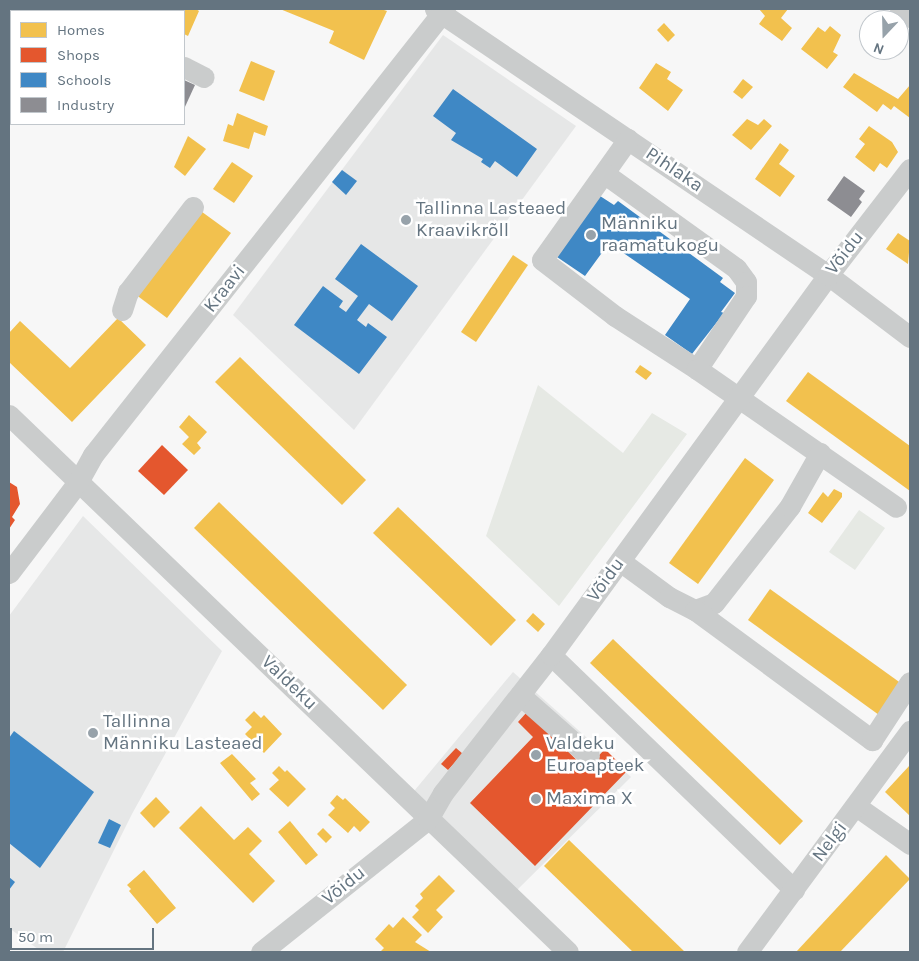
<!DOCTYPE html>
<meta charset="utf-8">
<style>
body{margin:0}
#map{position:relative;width:919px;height:961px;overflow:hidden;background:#f7f7f7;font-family:Karla,sans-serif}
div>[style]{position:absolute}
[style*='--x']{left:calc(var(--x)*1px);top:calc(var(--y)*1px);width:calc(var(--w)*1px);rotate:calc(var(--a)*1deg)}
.built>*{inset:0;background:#e6e7e7}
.green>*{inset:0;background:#e6e9e4}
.homes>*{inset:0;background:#f2c14e}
.shops>*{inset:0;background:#e4572e}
.schools>*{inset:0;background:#3f88c5}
.industry>*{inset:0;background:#8d8d92}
.minor>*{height:21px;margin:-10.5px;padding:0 10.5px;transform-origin:10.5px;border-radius:10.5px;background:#cacccc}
.dots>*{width:14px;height:14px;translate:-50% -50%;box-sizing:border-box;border:2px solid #fff;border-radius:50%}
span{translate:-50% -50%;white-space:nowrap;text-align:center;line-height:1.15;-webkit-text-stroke:5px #fff;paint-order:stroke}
.street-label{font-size:19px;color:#647480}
.poi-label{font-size:19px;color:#647480}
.left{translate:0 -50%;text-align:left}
.frame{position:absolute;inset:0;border:10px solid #647480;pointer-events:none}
.legend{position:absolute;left:10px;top:10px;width:175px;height:115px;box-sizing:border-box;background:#fff;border:1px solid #c1c7cc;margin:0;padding:6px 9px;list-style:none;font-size:15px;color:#647480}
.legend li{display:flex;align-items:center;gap:10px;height:25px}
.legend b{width:25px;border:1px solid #c1c7cc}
.north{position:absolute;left:859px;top:10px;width:50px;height:50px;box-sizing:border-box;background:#fff;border:1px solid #c1c7cc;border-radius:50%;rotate:201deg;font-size:14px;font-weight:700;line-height:20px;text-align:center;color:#647480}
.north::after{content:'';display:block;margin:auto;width:18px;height:22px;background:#97a2aa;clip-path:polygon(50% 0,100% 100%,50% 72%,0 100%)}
.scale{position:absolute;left:10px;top:928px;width:144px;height:22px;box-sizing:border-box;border:2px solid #647480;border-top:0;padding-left:6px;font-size:15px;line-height:18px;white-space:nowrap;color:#647480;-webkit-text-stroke:4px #fff;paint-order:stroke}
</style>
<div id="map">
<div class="built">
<i style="clip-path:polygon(443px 35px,576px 126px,354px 430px,233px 315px)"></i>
<i style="clip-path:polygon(83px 516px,222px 651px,132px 814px,63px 952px,42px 952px,9px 928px,9px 616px)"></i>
<i style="clip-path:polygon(513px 672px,631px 777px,511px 896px,410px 796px)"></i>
</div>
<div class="green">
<i style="clip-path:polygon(538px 385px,623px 453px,652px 413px,687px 434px,559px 606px,486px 536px)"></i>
<i style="clip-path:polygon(859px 510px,885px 528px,855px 570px,829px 552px)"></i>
</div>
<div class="homes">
<i style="clip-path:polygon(153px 9px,196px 9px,199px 11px,188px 36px,184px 34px,184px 11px,152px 11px)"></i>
<i style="clip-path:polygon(280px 9px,381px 9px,387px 11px,364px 60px,329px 43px,334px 31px)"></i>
<i style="clip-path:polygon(759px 9px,788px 9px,781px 18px,792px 28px,782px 41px,759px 24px,765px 16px)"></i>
<i style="clip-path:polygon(664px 23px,675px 35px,668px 42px,657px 30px)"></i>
<i style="clip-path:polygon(830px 26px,841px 35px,833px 52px,838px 55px,827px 69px,801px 49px,818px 27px,825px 32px)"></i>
<i style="clip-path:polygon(251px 61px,275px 71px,264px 101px,239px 91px)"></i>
<i style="clip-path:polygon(656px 63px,671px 72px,667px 79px,683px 90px,668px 111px,639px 88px)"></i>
<i style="clip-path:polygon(854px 73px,898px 99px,910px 85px,910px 118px,894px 106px,891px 110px,883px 104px,877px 112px,843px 87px)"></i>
<i style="clip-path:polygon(743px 79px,753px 87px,742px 99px,733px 92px)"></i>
<i style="clip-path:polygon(237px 113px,268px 126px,265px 136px,254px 132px,249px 149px,223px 141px,228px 124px,233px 126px)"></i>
<i style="clip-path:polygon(747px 119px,758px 125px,764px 119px,772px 126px,751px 150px,732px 135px)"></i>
<i style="clip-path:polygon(869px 126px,892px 142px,898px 152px,887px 168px,880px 163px,874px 172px,855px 157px,865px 144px,859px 139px)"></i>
<i style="clip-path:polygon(188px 136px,206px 149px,185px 176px,174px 167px)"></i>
<i style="clip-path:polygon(780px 143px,789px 150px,779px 164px,795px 176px,780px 197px,755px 179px)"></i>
<i style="clip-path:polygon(232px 162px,253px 176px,234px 203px,213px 189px)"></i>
<i style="clip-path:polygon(198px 209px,231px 233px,167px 318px,135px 294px)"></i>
<i style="clip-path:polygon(898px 233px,910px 241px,908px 264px,886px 249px)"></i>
<i style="clip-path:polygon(513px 255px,528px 265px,476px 342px,461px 332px)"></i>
<i style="clip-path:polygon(118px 318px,146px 345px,72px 422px,9px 362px,9px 333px,20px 321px,70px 368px)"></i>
<i style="clip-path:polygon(240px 357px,366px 480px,342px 505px,215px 382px)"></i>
<i style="clip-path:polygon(640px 365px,652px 373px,646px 380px,635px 372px)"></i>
<i style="clip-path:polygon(808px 372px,910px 446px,910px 491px,786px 401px)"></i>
<i style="clip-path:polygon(189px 415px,207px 432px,197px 443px,201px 448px,194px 455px,182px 444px,189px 437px,179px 427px)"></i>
<i style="clip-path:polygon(745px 458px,774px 480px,698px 584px,669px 563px)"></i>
<i style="clip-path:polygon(834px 489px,842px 493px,842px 497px,822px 523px,808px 513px,823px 492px,828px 497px)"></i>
<i style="clip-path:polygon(219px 502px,407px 685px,383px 710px,194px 528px)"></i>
<i style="clip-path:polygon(398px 507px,516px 620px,491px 646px,373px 533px)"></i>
<i style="clip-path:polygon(770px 589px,902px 684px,879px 715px,748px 620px)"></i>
<i style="clip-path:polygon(533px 613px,545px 624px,538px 632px,526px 621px)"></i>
<i style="clip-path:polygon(613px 639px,803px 821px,780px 845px,590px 663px)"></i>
<i style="clip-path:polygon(254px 711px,261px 718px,264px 715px,282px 734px,264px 753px,245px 734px,252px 727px,245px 720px)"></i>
<i style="clip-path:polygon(232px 754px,256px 779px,250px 783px,260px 794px,252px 801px,220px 763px)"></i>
<i style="clip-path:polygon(910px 765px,910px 816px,885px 792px)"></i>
<i style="clip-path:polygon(279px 766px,285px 772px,287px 770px,306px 789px,288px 807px,269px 789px,279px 780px,272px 773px)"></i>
<i style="clip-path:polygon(337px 795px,343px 800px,345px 798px,370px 822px,360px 832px,354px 826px,348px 833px,328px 815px,335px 808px,330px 803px)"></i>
<i style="clip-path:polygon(156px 797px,170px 812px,154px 828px,140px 813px)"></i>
<i style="clip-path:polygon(201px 806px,234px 840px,248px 827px,262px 841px,249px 854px,275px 881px,253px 903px,179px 828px)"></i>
<i style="clip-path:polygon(290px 821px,318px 855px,306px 865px,278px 832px)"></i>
<i style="clip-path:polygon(323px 828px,332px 837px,326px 843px,317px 834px)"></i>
<i style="clip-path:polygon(569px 840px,685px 952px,633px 952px,544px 866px)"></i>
<i style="clip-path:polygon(886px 855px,910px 879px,840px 952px,796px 952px)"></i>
<i style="clip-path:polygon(144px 870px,176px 908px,157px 924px,129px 891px,131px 889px,127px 885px)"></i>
<i style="clip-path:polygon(439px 875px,455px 891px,436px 910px,443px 917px,428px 933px,412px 917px,419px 910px,415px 906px,423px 898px,420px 894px)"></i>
<i style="clip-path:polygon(403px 917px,422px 935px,415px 942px,431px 952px,380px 952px,384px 948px,375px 939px,389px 924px,393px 928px)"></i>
</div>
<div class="shops">
<i style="clip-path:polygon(162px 445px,188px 470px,164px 495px,138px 471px)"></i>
<i style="clip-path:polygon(9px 482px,17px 487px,20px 504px,12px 517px,15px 520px,9px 529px)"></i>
<i style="clip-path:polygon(527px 712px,586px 769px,605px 749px,627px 771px,535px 866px,470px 803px,533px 737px,518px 722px)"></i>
<i style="clip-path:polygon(456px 748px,463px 754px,448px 770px,441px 764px)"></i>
</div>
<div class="schools">
<i style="clip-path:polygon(453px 89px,537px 149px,517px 177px,495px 161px,490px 168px,481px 162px,483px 159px,451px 140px,456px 133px,433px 116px)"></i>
<i style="clip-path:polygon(342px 170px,357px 181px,346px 195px,332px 182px)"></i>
<i style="clip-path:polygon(600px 196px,614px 205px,618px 201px,723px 278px,720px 282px,735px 293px,721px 312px,724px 313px,692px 354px,665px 335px,690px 299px,609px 243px,585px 276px,557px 257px)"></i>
<i style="clip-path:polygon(361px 244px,418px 286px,392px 321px,369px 304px,357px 320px,366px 327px,368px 323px,387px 337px,359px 374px,294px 325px,323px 286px,343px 301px,339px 307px,346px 312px,358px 296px,335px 279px)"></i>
<i style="clip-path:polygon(14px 731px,94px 792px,40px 868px,9px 843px,9px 738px)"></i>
<i style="clip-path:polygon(109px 819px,121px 825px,110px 848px,98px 843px)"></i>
<i style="clip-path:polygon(9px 877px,15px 882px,9px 890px)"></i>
</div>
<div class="industry">
<i style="clip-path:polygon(9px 9px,35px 11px,11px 11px,11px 44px)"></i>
<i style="clip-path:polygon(184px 80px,195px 85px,184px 109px)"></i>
<i style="clip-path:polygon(844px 176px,865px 191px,859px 199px,862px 202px,851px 217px,827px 200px)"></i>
</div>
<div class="minor">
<i style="--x:57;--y:9;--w:6;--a:18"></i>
<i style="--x:435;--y:9;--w:475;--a:34.1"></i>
<i style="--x:828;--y:275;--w:103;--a:37.1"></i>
<i style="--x:900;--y:9;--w:13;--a:39"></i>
<i style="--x:184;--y:67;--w:22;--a:27"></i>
<i style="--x:628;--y:139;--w:148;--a:125.4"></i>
<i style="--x:542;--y:260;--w:92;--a:37.5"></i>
<i style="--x:615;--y:316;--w:98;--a:32.9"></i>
<i style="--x:605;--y:174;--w:161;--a:35.7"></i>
<i style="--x:736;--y:268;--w:17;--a:54"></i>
<i style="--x:746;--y:282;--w:14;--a:90"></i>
<i style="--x:746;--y:296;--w:88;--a:123.9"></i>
<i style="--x:697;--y:369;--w:242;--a:34.7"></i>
<i style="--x:122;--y:310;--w:19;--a:-72"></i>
<i style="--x:128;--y:292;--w:107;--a:-52.6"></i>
<i style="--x:9;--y:415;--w:775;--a:43.85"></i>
<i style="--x:620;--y:561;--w:61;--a:36.3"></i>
<i style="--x:669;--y:597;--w:29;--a:27"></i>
<i style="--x:695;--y:610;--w:20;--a:-20"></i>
<i style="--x:714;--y:603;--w:123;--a:-51.9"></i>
<i style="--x:790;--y:506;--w:61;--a:-60.5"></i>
<i style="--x:9;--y:573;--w:114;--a:-52.8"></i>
<i style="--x:78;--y:482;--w:31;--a:-61"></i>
<i style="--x:93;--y:455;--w:568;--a:-51.72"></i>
<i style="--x:695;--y:610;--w:220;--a:36.3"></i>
<i style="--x:872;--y:740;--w:69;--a:-56.8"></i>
<i style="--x:551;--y:655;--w:338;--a:44"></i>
<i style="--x:520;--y:695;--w:92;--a:41.5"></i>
<i style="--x:856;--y:806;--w:66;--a:35.1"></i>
<i style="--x:261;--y:952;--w:213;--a:-38.5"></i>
<i style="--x:428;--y:819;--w:30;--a:-60"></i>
<i style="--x:443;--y:793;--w:175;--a:-52"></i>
<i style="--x:551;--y:655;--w:470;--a:-53.9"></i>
<i style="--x:828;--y:275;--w:134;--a:-52.3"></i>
<i style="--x:747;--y:952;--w:275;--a:-53.6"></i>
</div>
<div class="dots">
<i style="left:406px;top:220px;background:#97a2aa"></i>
<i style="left:591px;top:235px;background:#97a2aa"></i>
<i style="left:93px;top:733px;background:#97a2aa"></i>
<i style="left:536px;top:755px;background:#97a2aa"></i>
<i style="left:536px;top:799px;background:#97a2aa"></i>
</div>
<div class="street-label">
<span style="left:674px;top:170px;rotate:34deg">Pihlaka</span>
<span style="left:845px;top:253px;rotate:-52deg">Võidu</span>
<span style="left:225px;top:289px;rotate:-52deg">Kraavi</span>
<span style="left:606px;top:580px;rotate:-54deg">Võidu</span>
<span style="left:289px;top:683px;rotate:44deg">Valdeku</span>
<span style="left:830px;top:842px;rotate:-53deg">Nelgi</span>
<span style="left:344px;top:886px;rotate:-39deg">Võidu</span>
</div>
<div class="poi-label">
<span class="left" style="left:416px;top:220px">Tallinna Lasteaed<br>Kraavikrõll</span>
<span class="left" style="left:601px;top:235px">Männiku<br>raamatukogu</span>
<span class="left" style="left:103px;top:733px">Tallinna<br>Männiku Lasteaed</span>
<span class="left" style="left:546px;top:755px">Valdeku<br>Euroapteek</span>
<span class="left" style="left:546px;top:799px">Maxima X</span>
</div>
<div class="frame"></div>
<ul class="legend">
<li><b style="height:14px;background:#f2c14e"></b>Homes</li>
<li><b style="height:14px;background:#e4572e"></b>Shops</li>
<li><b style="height:14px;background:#3f88c5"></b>Schools</li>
<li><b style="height:14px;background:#8d8d92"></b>Industry</li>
</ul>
<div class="north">N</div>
<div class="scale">50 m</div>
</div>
